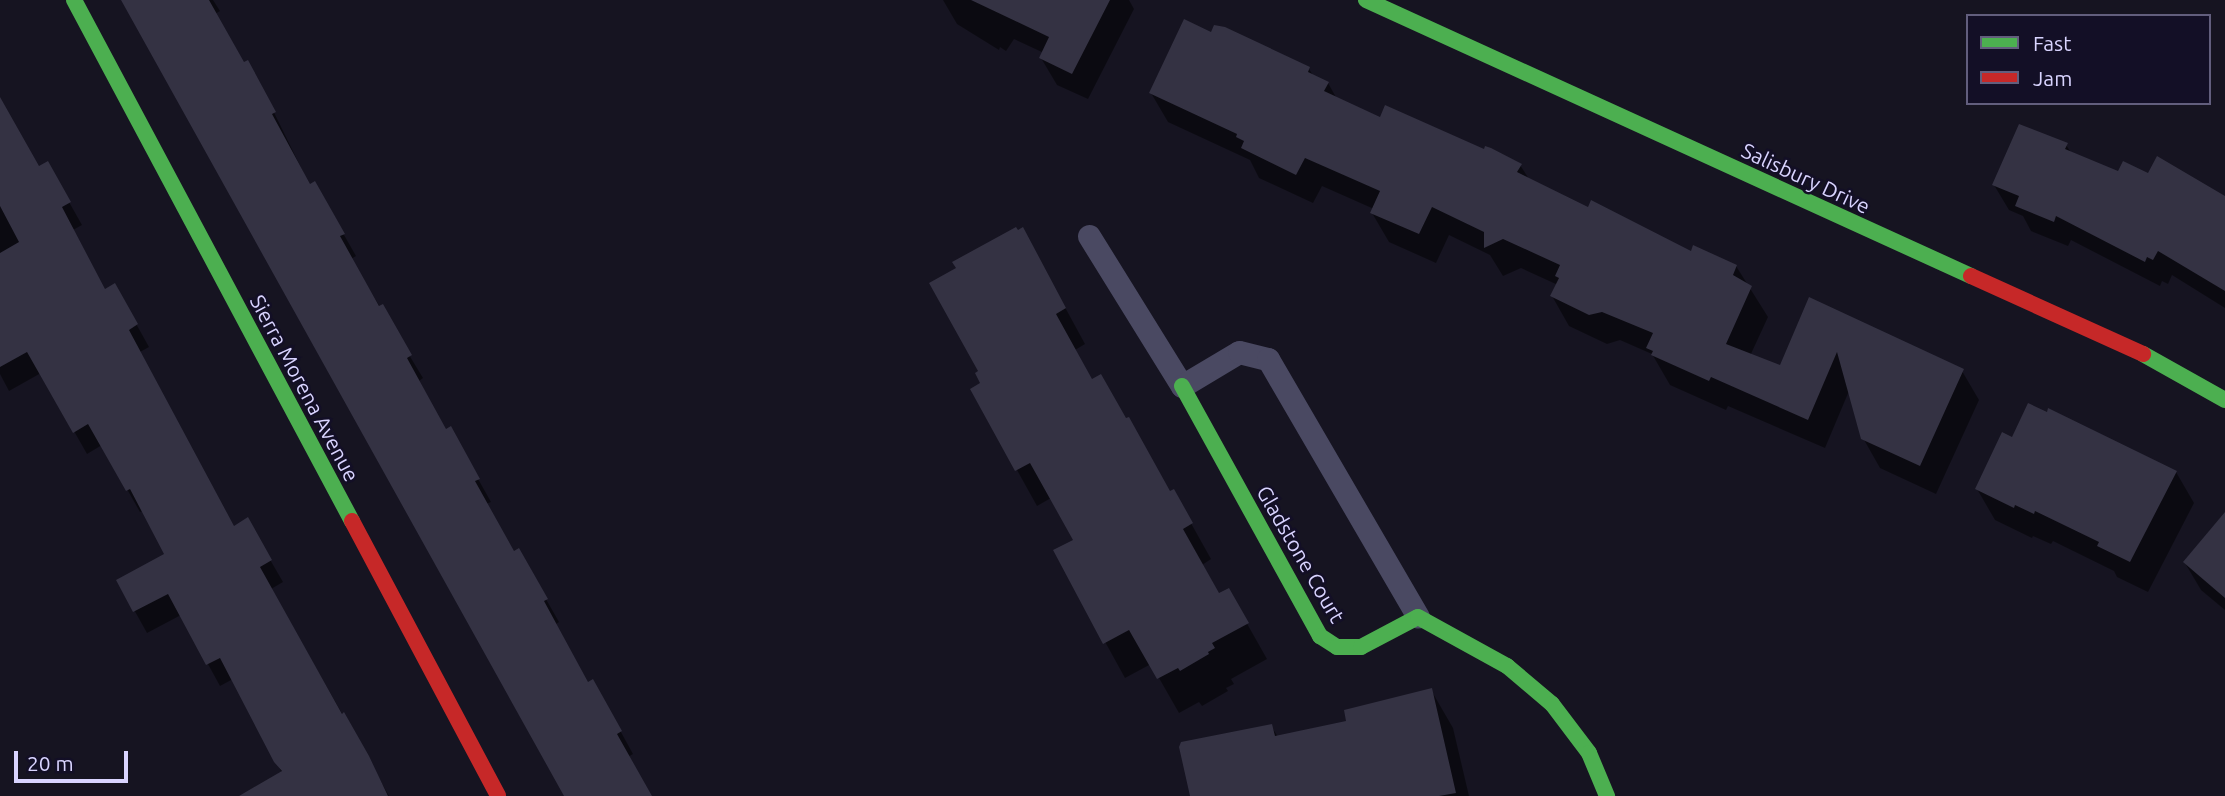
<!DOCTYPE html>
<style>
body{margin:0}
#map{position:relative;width:2225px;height:796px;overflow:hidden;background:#161421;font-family:Ubuntu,sans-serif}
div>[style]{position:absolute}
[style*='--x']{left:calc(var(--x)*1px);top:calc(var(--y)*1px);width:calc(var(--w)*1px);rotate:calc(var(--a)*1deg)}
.shadow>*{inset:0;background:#0007}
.building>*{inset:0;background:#343243}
.lane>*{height:23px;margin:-11.5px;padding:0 11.5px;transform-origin:11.5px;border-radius:11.5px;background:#4a4962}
.fast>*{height:16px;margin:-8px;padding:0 8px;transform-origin:8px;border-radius:8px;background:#4caf50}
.jam>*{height:16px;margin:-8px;padding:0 8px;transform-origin:8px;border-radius:8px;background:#c62828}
span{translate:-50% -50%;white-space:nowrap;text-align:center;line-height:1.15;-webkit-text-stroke:5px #130f26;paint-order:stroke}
.street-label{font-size:21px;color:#d9d4ff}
.legend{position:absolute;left:1966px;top:14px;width:245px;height:91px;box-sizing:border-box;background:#130f26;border:2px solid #625e7d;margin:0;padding:9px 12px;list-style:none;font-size:21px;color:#d9d4ff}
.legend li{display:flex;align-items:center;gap:14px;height:35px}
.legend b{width:35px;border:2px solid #625e7d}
.scale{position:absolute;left:14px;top:751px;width:114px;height:32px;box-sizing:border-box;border:4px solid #d9d4ff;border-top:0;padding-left:9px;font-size:21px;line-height:24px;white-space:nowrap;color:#d9d4ff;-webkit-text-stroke:5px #130f26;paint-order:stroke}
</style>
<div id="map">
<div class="shadow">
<i style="clip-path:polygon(123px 0,213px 0,220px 11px,215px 14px,244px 64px,260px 84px,310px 186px,315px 184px,356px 256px,351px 259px,423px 378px,419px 381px,446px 431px,450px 429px,491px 502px,486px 504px,513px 553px,518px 550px,559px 622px,556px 624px,588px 684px,605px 703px,633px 754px,628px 757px,650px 796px,565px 796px)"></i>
<i style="clip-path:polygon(943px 0,1129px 0,1134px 9px,1088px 99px,1057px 85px,1041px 58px,1044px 53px,1014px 39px,1006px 51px,1000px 47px,999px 50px,957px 24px)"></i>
<i style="clip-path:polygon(1212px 35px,1309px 69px,1314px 77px,1328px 83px,1337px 99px,1380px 119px,1520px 165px,1529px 179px,1588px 209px,1692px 253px,1736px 266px,1768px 317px,1750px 356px,1781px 368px,1810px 299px,1962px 371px,1979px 400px,1936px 494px,1880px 468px,1863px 438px,1849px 391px,1825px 448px,1728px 406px,1726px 410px,1670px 385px,1652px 354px,1620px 340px,1607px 344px,1569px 326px,1552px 296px,1558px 285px,1521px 268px,1503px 276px,1490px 255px,1449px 235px,1436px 263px,1389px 242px,1372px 213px,1374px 209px,1322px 186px,1313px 203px,1259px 178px,1250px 160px,1168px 122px,1151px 93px)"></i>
<i style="clip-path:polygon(0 101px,39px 168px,47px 163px,82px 225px,73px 230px,105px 291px,115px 286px,149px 347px,140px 352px,234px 528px,247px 520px,283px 582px,271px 589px,389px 796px,258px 796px,282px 773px,233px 679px,220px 686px,181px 615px,147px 633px,118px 581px,166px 555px,143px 511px,140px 512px,102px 445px,87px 454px,41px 373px,9px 391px,0 374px)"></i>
<i style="clip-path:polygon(2066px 145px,2072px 154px,2119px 174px,2149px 175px,2225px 198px,2225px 308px,2172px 275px,2168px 284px,2162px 281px,2160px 286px,2071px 240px,2068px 246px,2031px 231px,2023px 216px,2009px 210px,1994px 185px)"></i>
<i style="clip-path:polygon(1042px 265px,1085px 344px,1075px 350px,1092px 382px,1170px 493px,1173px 491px,1211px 559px,1202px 565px,1219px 595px,1228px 590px,1267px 659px,1231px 679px,1234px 684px,1226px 688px,1228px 691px,1202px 706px,1199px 702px,1179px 713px,1151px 664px,1125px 678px,1055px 551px,1075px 540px,1051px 498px,1037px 506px,972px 389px,982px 383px)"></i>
<i style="clip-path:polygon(2013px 439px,2176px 472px,2194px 503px,2148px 592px,2117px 577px,2114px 571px,2053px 541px,2051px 544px,2033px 536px,2032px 538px,1995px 520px,1977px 489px)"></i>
<i style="clip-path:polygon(2225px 516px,2225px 610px,2201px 590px,2185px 563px)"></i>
<i style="clip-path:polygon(1431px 690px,1453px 728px,1469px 796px,1190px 796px,1271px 726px,1278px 737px,1348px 722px)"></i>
</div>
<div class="building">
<i style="clip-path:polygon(121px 0,209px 0,244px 62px,248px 60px,276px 112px,272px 114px,310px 184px,315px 181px,345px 234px,340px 236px,379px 306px,383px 304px,412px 355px,407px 358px,446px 429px,451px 426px,480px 479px,475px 481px,514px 551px,519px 548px,548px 599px,544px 601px,588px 682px,593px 679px,622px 731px,617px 734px,652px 796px,564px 796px)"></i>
<i style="clip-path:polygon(971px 0,1110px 0,1072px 74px,1039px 58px,1049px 37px)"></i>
<i style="clip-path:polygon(1184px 19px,1211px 32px,1214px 25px,1225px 27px,1310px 67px,1308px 72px,1329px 82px,1324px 91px,1380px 117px,1385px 105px,1484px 149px,1485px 146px,1491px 148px,1522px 164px,1517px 172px,1588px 207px,1591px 200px,1691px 251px,1693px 245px,1737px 265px,1733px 275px,1752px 286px,1726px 344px,1780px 365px,1809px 297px,1964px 369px,1920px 466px,1861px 439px,1837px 352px,1808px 420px,1711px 377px,1709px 381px,1651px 355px,1653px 351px,1646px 348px,1653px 333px,1602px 312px,1589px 315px,1550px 296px,1559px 278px,1555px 276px,1560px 265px,1503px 239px,1484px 248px,1484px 232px,1432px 207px,1419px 234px,1370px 213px,1380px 191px,1305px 158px,1296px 175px,1241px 148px,1244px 141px,1236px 137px,1237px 134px,1149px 93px)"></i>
<i style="clip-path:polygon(0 97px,39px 166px,48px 161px,71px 202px,62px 207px,105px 289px,115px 283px,138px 324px,129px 330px,234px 526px,248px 517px,272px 560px,260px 567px,342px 714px,344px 712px,369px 756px,388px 796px,239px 796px,282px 771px,274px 762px,220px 658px,206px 665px,168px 594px,133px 612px,116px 580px,164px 554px,130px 489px,126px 491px,88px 424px,73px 433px,27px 352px,0 367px,0 253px,19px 242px,0 206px)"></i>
<i style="clip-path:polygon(2019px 124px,2068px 143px,2065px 149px,2118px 171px,2123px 161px,2148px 173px,2157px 156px,2225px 196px,2225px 291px,2158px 251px,2153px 260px,2147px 257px,2145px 262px,2056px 216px,2054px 222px,2015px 206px,2019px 196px,1992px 185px)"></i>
<i style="clip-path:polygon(1016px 227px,1018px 230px,1023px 227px,1066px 308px,1056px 314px,1092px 379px,1101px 374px,1126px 418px,1129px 417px,1170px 491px,1174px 489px,1193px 523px,1183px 529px,1219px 593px,1229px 588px,1249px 623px,1212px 643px,1215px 648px,1208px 652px,1209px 654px,1180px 671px,1178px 668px,1157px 679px,1129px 630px,1103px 644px,1053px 550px,1073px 540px,1030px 463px,1015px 471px,970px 389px,980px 383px,975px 373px,978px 371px,929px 283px,956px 268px,952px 262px)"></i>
<i style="clip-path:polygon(2028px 403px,2047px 412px,2048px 408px,2177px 471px,2130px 562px,2097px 546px,2099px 542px,2035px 511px,2034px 514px,2015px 505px,2014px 508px,1975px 489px,2002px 432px,2012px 437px)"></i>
<i style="clip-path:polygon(2225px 512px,2225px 598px,2183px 562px)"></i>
<i style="clip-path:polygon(1432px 688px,1456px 793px,1439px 796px,1190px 796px,1179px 747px,1181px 742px,1272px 724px,1275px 736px,1346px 721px,1344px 710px)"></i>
</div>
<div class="lane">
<i style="--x:1089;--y:236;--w:176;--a:58.2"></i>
<i style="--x:1182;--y:386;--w:66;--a:-30.8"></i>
<i style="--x:1239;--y:352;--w:30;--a:14"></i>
<i style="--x:1268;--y:359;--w:298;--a:59.8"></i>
</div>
<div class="fast">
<i style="--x:74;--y:0;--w:591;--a:61.92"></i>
<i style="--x:1366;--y:0;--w:665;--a:24.52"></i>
<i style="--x:2143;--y:354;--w:94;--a:29.3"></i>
<i style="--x:1182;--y:386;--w:286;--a:61.1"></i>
<i style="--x:1320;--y:636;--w:20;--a:33"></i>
<i style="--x:1337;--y:647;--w:24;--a:0"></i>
<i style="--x:1361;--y:647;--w:64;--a:-27.8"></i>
<i style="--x:1418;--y:617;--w:102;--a:28.8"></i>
<i style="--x:1507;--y:666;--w:59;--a:40.2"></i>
<i style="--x:1552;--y:704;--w:61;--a:52.9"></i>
<i style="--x:1589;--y:753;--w:47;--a:67.3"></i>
</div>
<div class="jam">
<i style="--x:1971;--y:276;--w:189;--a:24.4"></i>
<i style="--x:352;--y:521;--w:311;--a:62"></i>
</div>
<div class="street-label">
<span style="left:1806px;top:178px;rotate:25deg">Salisbury Drive</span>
<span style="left:305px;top:388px;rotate:62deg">Sierra Morena Avenue</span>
<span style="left:1301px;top:554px;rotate:60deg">Gladstone Court</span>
</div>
<ul class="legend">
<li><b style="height:9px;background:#4caf50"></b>Fast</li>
<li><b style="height:9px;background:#c62828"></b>Jam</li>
</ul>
<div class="scale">20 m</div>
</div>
